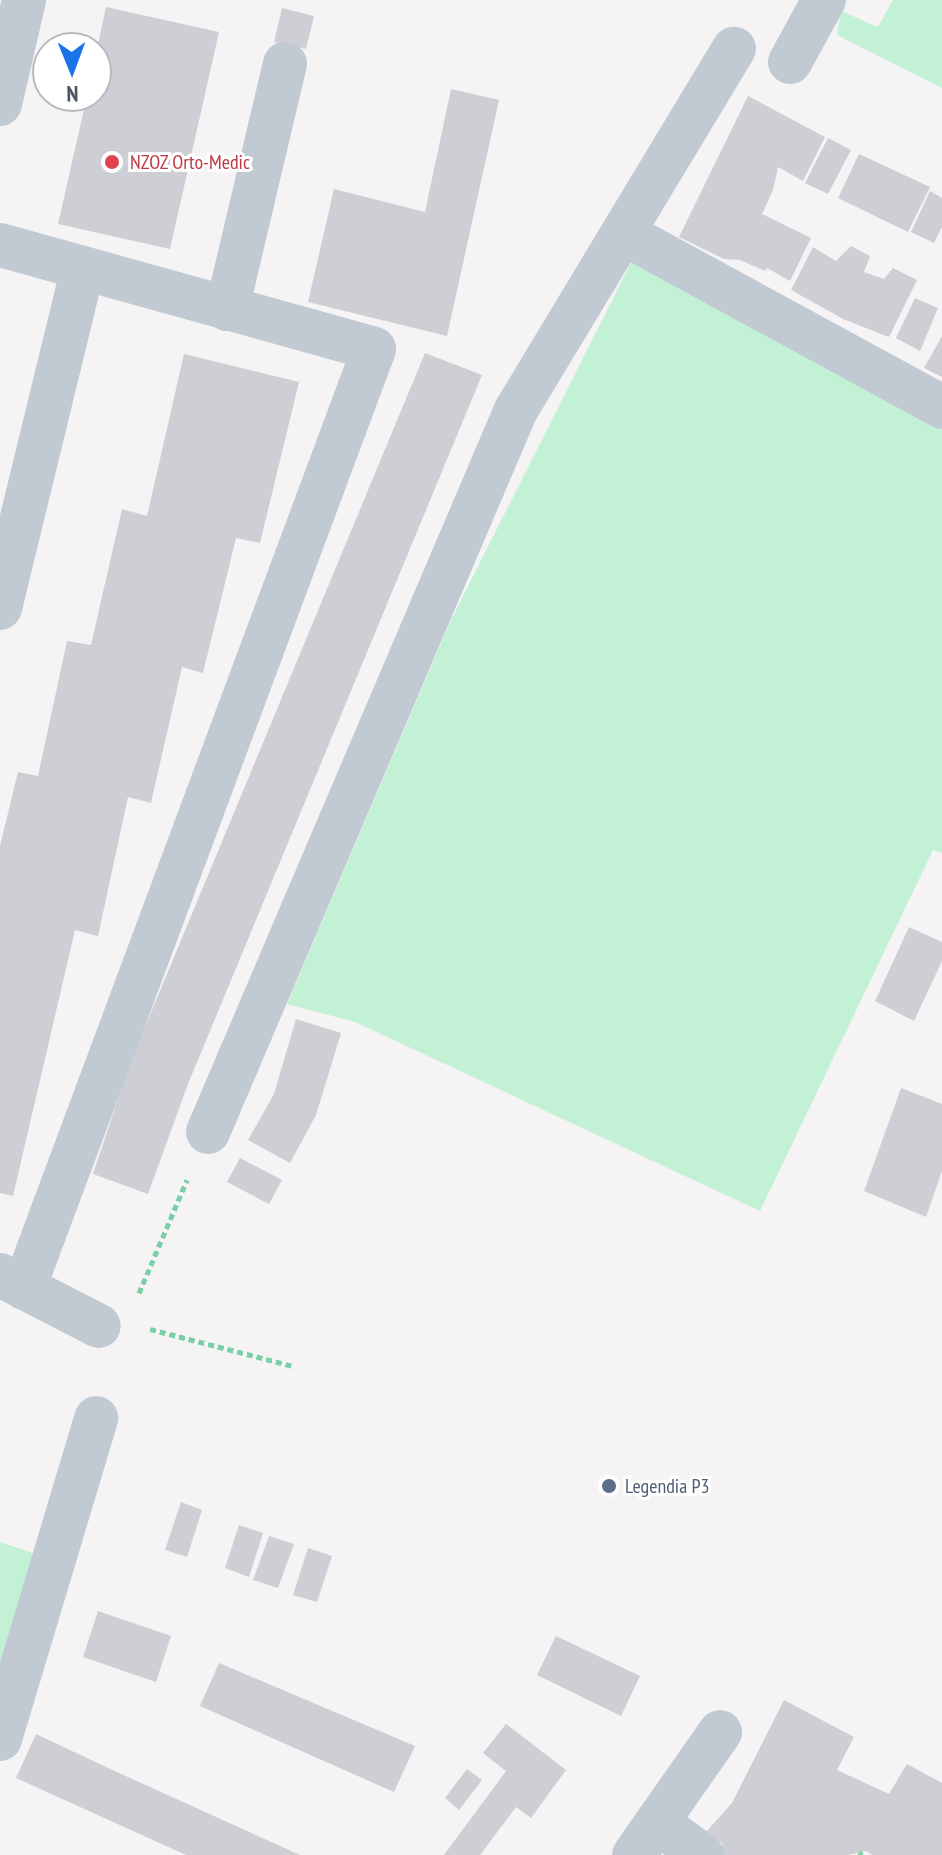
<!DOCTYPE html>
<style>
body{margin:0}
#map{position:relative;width:942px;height:1855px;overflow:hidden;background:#f5f3f3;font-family:"PT Sans Narrow",sans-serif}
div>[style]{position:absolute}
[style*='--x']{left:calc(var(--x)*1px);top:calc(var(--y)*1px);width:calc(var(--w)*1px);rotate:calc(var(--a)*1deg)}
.green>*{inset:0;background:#c3f1d5}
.building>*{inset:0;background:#cdcfd5}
.path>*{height:5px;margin-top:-2.5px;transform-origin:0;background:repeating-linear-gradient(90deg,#7ad0a6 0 6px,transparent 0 10px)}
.minor>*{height:44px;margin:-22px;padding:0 22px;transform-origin:22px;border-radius:22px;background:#c1cad2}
.dots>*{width:22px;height:22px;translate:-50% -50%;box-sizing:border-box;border:4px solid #fff;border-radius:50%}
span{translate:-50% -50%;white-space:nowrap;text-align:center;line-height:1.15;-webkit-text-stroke:6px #fff;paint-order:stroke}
.health-label{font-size:20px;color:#be3a42}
.left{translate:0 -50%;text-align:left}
.service-label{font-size:20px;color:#4e5e75}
.north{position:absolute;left:32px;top:32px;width:80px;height:80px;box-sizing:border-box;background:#fff;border:2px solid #b7bbc0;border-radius:50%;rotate:179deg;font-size:22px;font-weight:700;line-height:32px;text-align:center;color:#4a5661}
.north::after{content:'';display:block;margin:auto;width:28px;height:36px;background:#1a73e8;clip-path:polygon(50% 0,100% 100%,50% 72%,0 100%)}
</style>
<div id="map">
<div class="green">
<i style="clip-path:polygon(893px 0,942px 0,942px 88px,837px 35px,841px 11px,878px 27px)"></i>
<i style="clip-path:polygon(633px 259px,942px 425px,942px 853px,933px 850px,760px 1211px,355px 1022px,287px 1004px,451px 620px)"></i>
<i style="clip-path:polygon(0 1542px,33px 1553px,0 1672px)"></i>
</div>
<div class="building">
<i style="clip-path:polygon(106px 7px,219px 32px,170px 249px,58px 224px,87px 96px,96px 96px,96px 54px)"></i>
<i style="clip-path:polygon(282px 8px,314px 16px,306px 49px,274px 42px)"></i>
<i style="clip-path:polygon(451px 89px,499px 100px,447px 336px,308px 302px,334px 189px,425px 212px)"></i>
<i style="clip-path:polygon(748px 96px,825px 137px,803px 181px,778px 167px,773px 190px,762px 214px,811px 238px,790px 281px,767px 268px,765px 271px,740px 260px,724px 259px,679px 237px)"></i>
<i style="clip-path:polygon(828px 138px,851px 150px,828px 194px,805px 183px)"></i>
<i style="clip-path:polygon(859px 154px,930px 187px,908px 232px,838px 198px)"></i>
<i style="clip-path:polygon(930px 191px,942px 198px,942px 227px,934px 243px,911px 232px)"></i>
<i style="clip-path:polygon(851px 246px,870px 256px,864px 272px,884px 279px,893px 268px,917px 280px,889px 337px,843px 319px,791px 290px,813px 247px,836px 261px)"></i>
<i style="clip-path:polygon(915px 298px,938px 308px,920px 351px,896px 338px)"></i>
<i style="clip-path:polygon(942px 336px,942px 377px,924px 368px)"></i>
<i style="clip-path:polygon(425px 353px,482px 375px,188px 1084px,148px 1194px,93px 1174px,130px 1063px)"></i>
<i style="clip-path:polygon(184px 354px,299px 382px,260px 543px,236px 538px,203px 673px,182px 667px,151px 803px,128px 797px,98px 936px,75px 930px,13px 1196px,0 1193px,0 846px,18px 772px,38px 776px,67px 641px,91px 645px,122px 509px,147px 516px)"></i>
<i style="clip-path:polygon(909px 927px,942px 942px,942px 961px,914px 1021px,875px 1001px)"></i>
<i style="clip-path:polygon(296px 1019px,341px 1033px,316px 1115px,290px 1163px,248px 1140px,274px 1094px)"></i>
<i style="clip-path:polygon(901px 1088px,942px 1104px,942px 1171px,926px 1217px,864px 1191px)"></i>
<i style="clip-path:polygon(240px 1158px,282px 1180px,269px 1204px,227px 1182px)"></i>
<i style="clip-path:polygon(181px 1502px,202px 1510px,187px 1557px,165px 1550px)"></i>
<i style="clip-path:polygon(239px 1525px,263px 1533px,249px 1577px,225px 1568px)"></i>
<i style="clip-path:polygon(269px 1536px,294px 1544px,278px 1588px,253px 1580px)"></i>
<i style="clip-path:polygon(308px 1548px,332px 1556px,317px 1602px,293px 1595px)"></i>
<i style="clip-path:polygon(98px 1611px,171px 1636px,156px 1682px,83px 1657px)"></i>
<i style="clip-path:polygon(556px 1636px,640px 1676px,621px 1716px,537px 1675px)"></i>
<i style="clip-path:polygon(219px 1663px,415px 1746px,394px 1792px,200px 1706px)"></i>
<i style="clip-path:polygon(784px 1700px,854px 1737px,837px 1770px,889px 1794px,907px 1764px,942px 1783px,942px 1855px,872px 1855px,866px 1851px,848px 1855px,716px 1855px,723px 1844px,706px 1832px,732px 1803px)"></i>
<i style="clip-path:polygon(506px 1724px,566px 1770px,531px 1818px,516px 1807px,480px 1855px,444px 1855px,506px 1771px,483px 1753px)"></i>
<i style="clip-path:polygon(36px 1734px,108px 1768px,300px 1855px,186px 1855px,16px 1778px)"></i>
<i style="clip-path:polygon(467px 1769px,482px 1780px,459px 1810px,445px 1798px)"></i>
</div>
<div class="path">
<i style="--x:139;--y:1293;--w:123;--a:-67"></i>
<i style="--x:150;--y:1329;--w:148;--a:14.5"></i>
<i style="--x:859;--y:1852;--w:4;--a:45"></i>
</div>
<div class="minor">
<i style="--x:790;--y:62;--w:71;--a:-61.3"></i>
<i style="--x:0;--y:104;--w:107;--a:-77"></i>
<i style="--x:623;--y:233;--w:363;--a:28.6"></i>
<i style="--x:0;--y:245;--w:388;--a:15.5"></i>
<i style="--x:374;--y:349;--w:1002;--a:110.44"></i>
<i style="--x:227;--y:309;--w:252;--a:-76.7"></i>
<i style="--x:0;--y:608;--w:350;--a:-76.3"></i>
<i style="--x:208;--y:1132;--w:785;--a:-66.9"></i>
<i style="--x:516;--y:410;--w:422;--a:-58.9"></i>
<i style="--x:0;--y:1275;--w:111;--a:27.3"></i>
<i style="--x:0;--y:1739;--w:335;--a:-73.3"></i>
<i style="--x:657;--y:1822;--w:56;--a:36.3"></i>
<i style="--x:634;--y:1855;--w:150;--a:-55"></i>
</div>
<div class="dots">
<i style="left:112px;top:162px;background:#e0444e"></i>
<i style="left:609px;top:1486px;background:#5c6f8a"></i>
</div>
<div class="health-label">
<span class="left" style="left:130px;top:162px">NZOZ Orto-Medic</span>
</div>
<div class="service-label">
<span class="left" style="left:625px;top:1486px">Legendia P3</span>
</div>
<div class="north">N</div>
</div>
